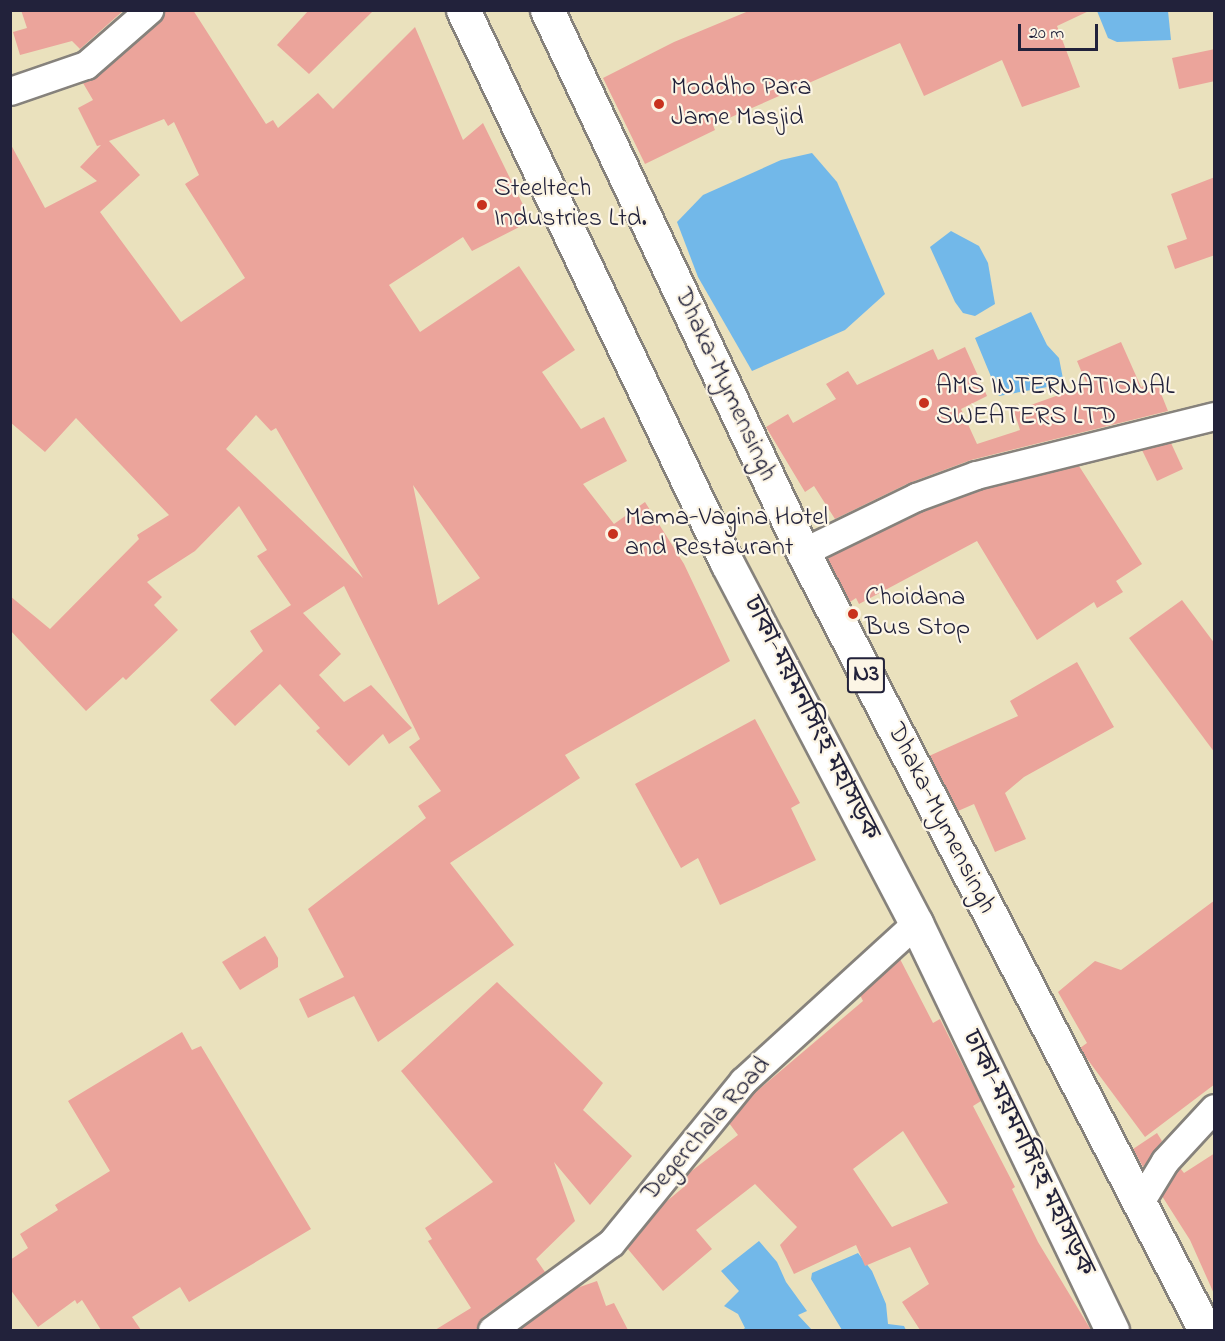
<!DOCTYPE html>
<meta charset="utf-8">
<style>
body{margin:0}
#map{position:relative;width:1225px;height:1341px;overflow:hidden;background:#eae1bd;font-family:"Indie Flower","Noto Sans Bengali",sans-serif}
div>[style]{position:absolute}
[style*='--x']{left:calc(var(--x)*1px);top:calc(var(--y)*1px);width:calc(var(--w)*1px);rotate:calc(var(--a)*1deg)}
.water>*{inset:0;background:#72b8e9}
.building>*{inset:0;background:#eba49b}
.roads{filter:drop-shadow(2px 0 #86827c) drop-shadow(-2px 0 #86827c) drop-shadow(0 2px #86827c) drop-shadow(0 -2px #86827c)}
.minor>*{height:27px;margin:-13.5px;padding:0 13.5px;transform-origin:13.5px;border-radius:13.5px;background:#fff}
.trunk>*{height:33px;margin:-16.5px;padding:0 16.5px;transform-origin:16.5px;border-radius:16.5px;background:#fff}
.dots>*{width:16px;height:16px;translate:-50% -50%;box-sizing:border-box;border:3px solid #fcf5e5;border-radius:50%}
span{translate:-50% -50%;white-space:nowrap;text-align:center;line-height:1.15;-webkit-text-stroke:4.5px #fcf5e5;paint-order:stroke}
.shield-label span{padding:2px 4px;background:#fcf5e5;border:2px solid;border-radius:4px;-webkit-text-stroke-width:0}
.shield-label{font-size:24px;color:#22223b;font-weight:700}
.poi-label{font-size:26px;color:#22223b}
.left{translate:0 -50%;text-align:left}
.street-label{font-size:26px;color:#22223b}
.frame{position:absolute;inset:0;border:12px solid #22223b;pointer-events:none}
.scale{position:absolute;left:1018px;top:24px;width:80px;height:27px;box-sizing:border-box;border:3px solid #22223b;border-top:0;padding-left:8px;font-size:18px;line-height:21px;white-space:nowrap;color:#22223b;-webkit-text-stroke:4px #fcf5e5;paint-order:stroke}
</style>
<div id="map">
<div class="water">
<i style="clip-path:polygon(1097px 11px,1168px 11px,1171px 40px,1117px 42px,1108px 38px)"></i>
<i style="clip-path:polygon(812px 153px,837px 182px,885px 294px,845px 330px,752px 371px,698px 277px,677px 222px,703px 195px,781px 160px)"></i>
<i style="clip-path:polygon(951px 231px,979px 246px,988px 263px,995px 304px,975px 316px,963px 313px,955px 302px,930px 247px)"></i>
<i style="clip-path:polygon(1031px 312px,1047px 345px,1059px 358px,1064px 384px,999px 396px,975px 338px)"></i>
<i style="clip-path:polygon(759px 1241px,777px 1262px,786px 1282px,807px 1311px,798px 1315px,812px 1330px,742px 1330px,745px 1328px,738px 1314px,724px 1306px,739px 1291px,721px 1271px)"></i>
<i style="clip-path:polygon(858px 1253px,872px 1271px,886px 1304px,888px 1324px,904px 1326px,906px 1330px,842px 1330px,811px 1279px,812px 1273px)"></i>
</div>
<div class="building">
<i style="clip-path:polygon(21px 10px,124px 10px,80px 49px,72px 41px,20px 55px,13px 32px,27px 28px)"></i>
<i style="clip-path:polygon(evenodd,164px 10px,193px 10px,266px 124px,273px 120px,278px 128px,318px 93px,333px 109px,415px 27px,463px 140px,483px 123px,531px 221px,472px 251px,463px 237px,389px 285px,420px 332px,519px 266px,575px 350px,542px 372px,581px 429px,604px 417px,627px 461px,583px 484px,614px 524px,645px 502px,684px 564px,730px 661px,565px 755px,580px 778px,450px 863px,514px 945px,378px 1042px,354px 996px,308px 1018px,299px 999px,344px 977px,308px 909px,426px 818px,418px 806px,441px 791px,409px 747px,420px 739px,344px 586px,303px 613px,341px 654px,319px 675px,344px 702px,371px 685px,412px 728px,389px 744px,383px 734px,349px 766px,316px 731px,320px 728px,280px 684px,235px 726px,210px 700px,263px 651px,250px 631px,291px 605px,257px 556px,267px 550px,239px 506px,195px 551px,147px 582px,162px 597px,154px 605px,178px 630px,126px 680px,123px 677px,86px 711px,10px 630px,10px 596px,50px 629px,139px 539px,137px 535px,169px 515px,76px 418px,45px 452px,10px 422px,10px 143px,45px 208px,97px 181px,80px 167px,101px 145px,97px 146px,78px 108px,93px 100px,83px 83px,96px 77px,159px 22px,164px 10px,164px 119px,168px 126px,174px 122px,199px 175px,185px 184px,245px 278px,181px 322px,100px 212px,140px 175px,109px 141px,164px 119px,164px 10px,256px 415px,271px 431px,276px 428px,363px 578px,226px 449px,256px 415px,164px 10px,413px 485px,480px 578px,438px 605px,413px 485px)"></i>
<i style="clip-path:polygon(309px 10px,374px 10px,309px 74px,277px 45px)"></i>
<i style="clip-path:polygon(751px 10px,1091px 10px,1057px 26px,1080px 87px,1022px 107px,1002px 60px,924px 96px,900px 43px,713px 125px,715px 130px,645px 164px,603px 78px,674px 42px)"></i>
<i style="clip-path:polygon(1215px 49px,1215px 81px,1179px 89px,1172px 58px)"></i>
<i style="clip-path:polygon(1215px 177px,1215px 255px,1175px 269px,1167px 246px,1187px 239px,1171px 194px)"></i>
<i style="clip-path:polygon(1121px 342px,1141px 387px,1156px 381px,1168px 411px,971px 460px,909px 483px,835px 519px,814px 486px,805px 492px,766px 427px,788px 414px,793px 423px,836px 399px,826px 384px,848px 371px,857px 385px,933px 349px,938px 360px,965px 347px,987px 396px,961px 409px,977px 444px,1020px 430px,1014px 411px,1087px 385px,1077px 361px)"></i>
<i style="clip-path:polygon(1171px 443px,1183px 469px,1157px 481px,1142px 450px)"></i>
<i style="clip-path:polygon(1079px 466px,1142px 564px,1116px 581px,1123px 592px,1097px 608px,1094px 602px,1037px 640px,977px 541px,859px 604px,856px 598px,850px 602px,827px 558px,922px 512px,981px 490px)"></i>
<i style="clip-path:polygon(1182px 600px,1215px 644px,1215px 753px,1129px 638px)"></i>
<i style="clip-path:polygon(1077px 662px,1114px 727px,1024px 777px,1005px 793px,1026px 839px,995px 852px,974px 804px,958px 811px,929px 756px,1018px 716px,1010px 701px)"></i>
<i style="clip-path:polygon(755px 719px,800px 803px,791px 808px,816px 860px,720px 905px,698px 858px,681px 868px,635px 784px)"></i>
<i style="clip-path:polygon(1215px 900px,1215px 1084px,1145px 1137px,1085px 1056px,1080px 1048px,1087px 1043px,1058px 992px,1095px 961px,1121px 970px)"></i>
<i style="clip-path:polygon(265px 936px,278px 958px,278px 967px,240px 990px,222px 962px)"></i>
<i style="clip-path:polygon(evenodd,900px 959px,933px 1023px,940px 1019px,981px 1101px,973px 1106px,1015px 1187px,1012px 1189px,1038px 1242px,1091px 1330px,920px 1330px,902px 1302px,929px 1284px,910px 1247px,865px 1266px,856px 1245px,794px 1274px,780px 1245px,797px 1227px,755px 1184px,696px 1230px,712px 1249px,663px 1291px,627px 1248px,661px 1206px,685px 1186px,682px 1181px,689px 1173px,738px 1135px,729px 1123px,751px 1096px,863px 1001px,860px 995px,900px 959px,903px 1131px,948px 1203px,892px 1227px,853px 1169px,903px 1131px)"></i>
<i style="clip-path:polygon(497px 982px,603px 1083px,583px 1110px,632px 1156px,590px 1205px,554px 1162px,575px 1221px,536px 1259px,545px 1272px,483px 1317px,476px 1330px,435px 1330px,471px 1308px,428px 1241px,432px 1239px,425px 1228px,493px 1182px,401px 1071px)"></i>
<i style="clip-path:polygon(182px 1032px,192px 1050px,201px 1046px,311px 1229px,189px 1302px,180px 1287px,132px 1317px,141px 1330px,101px 1330px,82px 1300px,77px 1304px,75px 1300px,38px 1327px,10px 1289px,10px 1260px,28px 1248px,20px 1234px,58px 1210px,55px 1205px,110px 1171px,68px 1101px)"></i>
<i style="clip-path:polygon(1157px 1133px,1162px 1141px,1143px 1167px,1133px 1149px)"></i>
<i style="clip-path:polygon(1215px 1153px,1215px 1296px,1190px 1240px,1162px 1196px,1180px 1168px,1184px 1173px)"></i>
<i style="clip-path:polygon(597px 1281px,606px 1306px,614px 1303px,628px 1330px,518px 1330px,574px 1289px)"></i>
</div>
<div class="roads">
<div class="minor">
<i style="--x:10;--y:91;--w:80;--a:-18.9"></i>
<i style="--x:86;--y:65;--w:84;--a:-41.1"></i>
<i style="--x:803;--y:552;--w:126;--a:-26"></i>
<i style="--x:916;--y:497;--w:64;--a:-20.1"></i>
<i style="--x:976;--y:475;--w:245;--a:-13.9"></i>
<i style="--x:1140;--y:1202;--w:48;--a:-58.6"></i>
<i style="--x:1165;--y:1161;--w:72;--a:-47.2"></i>
<i style="--x:492;--y:1330;--w:147;--a:-36.2"></i>
<i style="--x:611;--y:1243;--w:209;--a:-50.8"></i>
<i style="--x:743;--y:1081;--w:234;--a:-42.4"></i>
</div>
<div class="trunk">
<i style="--x:463;--y:10;--w:613;--a:64.48"></i>
<i style="--x:727;--y:563;--w:407;--a:62.3"></i>
<i style="--x:916;--y:923;--w:452;--a:64.3"></i>
<i style="--x:547;--y:10;--w:599;--a:64.72"></i>
<i style="--x:803;--y:552;--w:876;--a:62.67"></i>
</div>
</div>
<div class="dots">
<i style="left:659px;top:104px;background:#c8321e"></i>
<i style="left:482px;top:205px;background:#c8321e"></i>
<i style="left:924px;top:403px;background:#c8321e"></i>
<i style="left:613px;top:534px;background:#c8321e"></i>
<i style="left:853px;top:614px;background:#c8321e"></i>
</div>
<div class="shield-label">
<span style="left:866px;top:675px">N3</span>
</div>
<div class="poi-label">
<span class="left" style="left:671px;top:104px">Moddho Para<br>Jame Masjid</span>
<span class="left" style="left:494px;top:205px">Steeltech<br>Industries Ltd.</span>
<span class="left" style="left:936px;top:403px">AMS INTERNATIONAL<br>SWEATERS LTD</span>
<span class="left" style="left:625px;top:534px">Mama-Vagina Hotel<br>and Restaurant</span>
<span class="left" style="left:865px;top:614px">Choidana<br>Bus Stop</span>
</div>
<div class="street-label">
<span style="left:724px;top:385px;rotate:65deg">Dhaka-Mymensingh</span>
<span style="left:810px;top:719px;rotate:63deg">ঢাকা-ময়মনসিংহ মহাসড়ক</span>
<span style="left:940px;top:819px;rotate:63deg">Dhaka-Mymensingh</span>
<span style="left:707px;top:1130px;rotate:-49deg">Degerchala Road</span>
<span style="left:1027px;top:1154px;rotate:64deg">ঢাকা-ময়মনসিংহ মহাসড়ক</span>
</div>
<div class="frame"></div>
<div class="scale">20 m</div>
</div>
